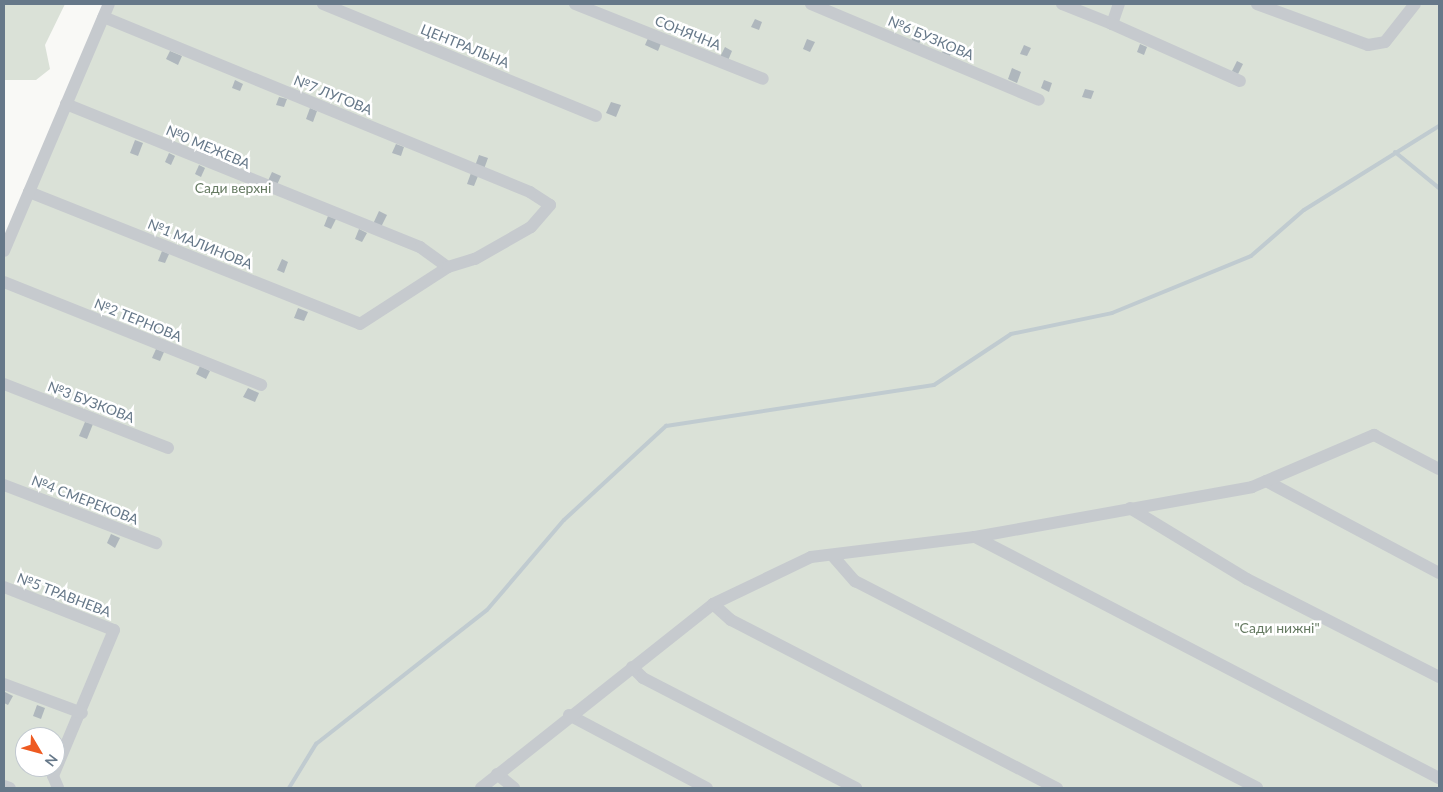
<!DOCTYPE html>
<meta charset="utf-8">
<style>
body{margin:0}
#map{position:relative;width:1443px;height:792px;overflow:hidden;background:#f9f9f6;font-family:Lato,sans-serif}
div>[style]{position:absolute}
[style*='--x']{left:calc(var(--x)*1px);top:calc(var(--y)*1px);width:calc(var(--w)*1px);rotate:calc(var(--a)*1deg)}
.green>*{inset:0;background:#dae1d7}
.stream>*{height:4px;margin:-2px;padding:0 2px;transform-origin:2px;border-radius:2px;background:#c0cbd0}
.building>*{inset:0;background:#afb7bd}
.minor>*{height:12px;margin:-6px;padding:0 6px;transform-origin:6px;border-radius:6px;background:#c6cace}
span{translate:-50% -50%;white-space:nowrap;text-align:center;line-height:1.15;-webkit-text-stroke:5px #fff;paint-order:stroke}
.street-label{font-size:14px;color:#667889}
.park-label{font-size:14px;color:#657a61}
.frame{position:absolute;inset:0;border:5px solid #667889;pointer-events:none}
.north{position:absolute;left:15px;top:727px;width:50px;height:50px;box-sizing:border-box;background:#fff;border:1px solid #c2c9d0;border-radius:50%;rotate:127deg;font-size:14px;font-weight:700;line-height:20px;text-align:center;color:#667889}
.north::after{content:'';display:block;margin:auto;width:18px;height:22px;background:#ee5a21;clip-path:polygon(50% 0,100% 100%,50% 72%,0 100%)}
</style>
<div id="map">
<div class="green">
<i style="clip-path:polygon(4px 4px,65px 4px,45px 45px,50px 69px,36px 80px,4px 80px)"></i>
<i style="clip-path:polygon(evenodd,112px 4px,1439px 4px,1439px 788px,4px 788px,4px 259px,112px 4px,25px 737px,55px 737px,55px 767px,25px 767px,25px 737px)"></i>
</div>
<div class="stream">
<i style="--x:1395;--y:152;--w:57;--a:39.3"></i>
<i style="--x:289;--y:788;--w:52;--a:-58.5"></i>
<i style="--x:316;--y:744;--w:217;--a:-38.1"></i>
<i style="--x:487;--y:610;--w:118;--a:-49.5"></i>
<i style="--x:564;--y:520;--w:139;--a:-42.7"></i>
<i style="--x:666;--y:426;--w:271;--a:-8.7"></i>
<i style="--x:934;--y:385;--w:92;--a:-33.5"></i>
<i style="--x:1011;--y:334;--w:103;--a:-11.7"></i>
<i style="--x:1112;--y:313;--w:150;--a:-22.3"></i>
<i style="--x:1251;--y:256;--w:70;--a:-41"></i>
<i style="--x:1304;--y:210;--w:159;--a:-31.9"></i>
</div>
<div class="building">
<i style="clip-path:polygon(755px 19px,762px 22px,759px 30px,751px 27px)"></i>
<i style="clip-path:polygon(915px 32px,923px 35px,919px 44px,911px 41px)"></i>
<i style="clip-path:polygon(649px 36px,662px 41px,658px 51px,645px 45px)"></i>
<i style="clip-path:polygon(807px 39px,815px 42px,810px 52px,803px 49px)"></i>
<i style="clip-path:polygon(1140px 44px,1147px 47px,1144px 55px,1137px 52px)"></i>
<i style="clip-path:polygon(945px 45px,953px 48px,950px 56px,942px 53px)"></i>
<i style="clip-path:polygon(1024px 45px,1031px 48px,1027px 56px,1020px 54px)"></i>
<i style="clip-path:polygon(725px 47px,732px 51px,727px 63px,719px 59px)"></i>
<i style="clip-path:polygon(170px 51px,182px 56px,178px 65px,166px 59px)"></i>
<i style="clip-path:polygon(1237px 61px,1243px 64px,1238px 74px,1232px 71px)"></i>
<i style="clip-path:polygon(1012px 68px,1021px 72px,1017px 83px,1008px 79px)"></i>
<i style="clip-path:polygon(235px 80px,243px 84px,240px 91px,232px 88px)"></i>
<i style="clip-path:polygon(1044px 80px,1052px 83px,1049px 92px,1041px 88px)"></i>
<i style="clip-path:polygon(1085px 89px,1094px 91px,1091px 99px,1082px 97px)"></i>
<i style="clip-path:polygon(279px 97px,287px 99px,284px 107px,276px 105px)"></i>
<i style="clip-path:polygon(611px 102px,621px 105px,616px 117px,606px 113px)"></i>
<i style="clip-path:polygon(310px 108px,317px 111px,313px 122px,306px 119px)"></i>
<i style="clip-path:polygon(135px 140px,143px 143px,138px 156px,130px 153px)"></i>
<i style="clip-path:polygon(396px 144px,404px 147px,401px 156px,392px 153px)"></i>
<i style="clip-path:polygon(169px 153px,175px 156px,171px 165px,165px 162px)"></i>
<i style="clip-path:polygon(479px 155px,488px 158px,484px 169px,475px 166px)"></i>
<i style="clip-path:polygon(199px 165px,205px 168px,201px 177px,195px 174px)"></i>
<i style="clip-path:polygon(272px 172px,281px 176px,276px 187px,267px 183px)"></i>
<i style="clip-path:polygon(471px 173px,478px 176px,474px 186px,467px 184px)"></i>
<i style="clip-path:polygon(379px 211px,387px 215px,381px 227px,373px 224px)"></i>
<i style="clip-path:polygon(328px 216px,336px 219px,331px 229px,324px 226px)"></i>
<i style="clip-path:polygon(359px 229px,367px 233px,362px 242px,355px 239px)"></i>
<i style="clip-path:polygon(162px 251px,169px 254px,165px 263px,158px 261px)"></i>
<i style="clip-path:polygon(282px 259px,288px 262px,284px 273px,277px 270px)"></i>
<i style="clip-path:polygon(298px 308px,308px 312px,304px 321px,294px 318px)"></i>
<i style="clip-path:polygon(156px 349px,164px 352px,160px 361px,152px 358px)"></i>
<i style="clip-path:polygon(200px 366px,210px 371px,206px 379px,196px 374px)"></i>
<i style="clip-path:polygon(248px 388px,259px 393px,255px 402px,243px 397px)"></i>
<i style="clip-path:polygon(85px 422px,93px 424px,87px 439px,79px 436px)"></i>
<i style="clip-path:polygon(111px 534px,120px 538px,115px 548px,107px 543px)"></i>
<i style="clip-path:polygon(51px 587px,59px 590px,53px 604px,45px 600px)"></i>
<i style="clip-path:polygon(5px 692px,13px 696px,8px 705px,4px 703px)"></i>
<i style="clip-path:polygon(37px 705px,45px 708px,41px 719px,33px 716px)"></i>
</div>
<div class="minor">
<i style="--x:323;--y:4;--w:295;--a:22.3"></i>
<i style="--x:575;--y:4;--w:202;--a:21.7"></i>
<i style="--x:811;--y:4;--w:247;--a:22.8"></i>
<i style="--x:1062;--y:4;--w:54;--a:21.8"></i>
<i style="--x:1112;--y:24;--w:21;--a:-71"></i>
<i style="--x:1257;--y:4;--w:118;--a:20.3"></i>
<i style="--x:1368;--y:45;--w:17;--a:-10"></i>
<i style="--x:1385;--y:42;--w:48;--a:-51.7"></i>
<i style="--x:1112;--y:24;--w:140;--a:24"></i>
<i style="--x:66;--y:104;--w:382;--a:22"></i>
<i style="--x:420;--y:247;--w:34;--a:36"></i>
<i style="--x:29;--y:192;--w:356;--a:21.7"></i>
<i style="--x:360;--y:324;--w:105;--a:-32.9"></i>
<i style="--x:448;--y:267;--w:28;--a:-17"></i>
<i style="--x:475;--y:259;--w:64;--a:-29.7"></i>
<i style="--x:531;--y:227;--w:29;--a:-49"></i>
<i style="--x:550;--y:205;--w:24;--a:-147"></i>
<i style="--x:530;--y:192;--w:461;--a:-157.7"></i>
<i style="--x:4;--y:251;--w:268;--a:-67"></i>
<i style="--x:4;--y:282;--w:277;--a:21.8"></i>
<i style="--x:4;--y:384;--w:176;--a:21.3"></i>
<i style="--x:1266;--y:481;--w:196;--a:28"></i>
<i style="--x:4;--y:485;--w:163;--a:20.9"></i>
<i style="--x:1130;--y:508;--w:137;--a:31.3"></i>
<i style="--x:1247;--y:579;--w:216;--a:27"></i>
<i style="--x:975;--y:537;--w:523;--a:27.45"></i>
<i style="--x:832;--y:555;--w:35;--a:49"></i>
<i style="--x:855;--y:581;--w:452;--a:27.2"></i>
<i style="--x:4;--y:587;--w:118;--a:21.4"></i>
<i style="--x:114;--y:630;--w:158;--a:112.7"></i>
<i style="--x:53;--y:776;--w:13;--a:67"></i>
<i style="--x:713;--y:604;--w:24;--a:42"></i>
<i style="--x:731;--y:620;--w:367;--a:27.3"></i>
<i style="--x:632;--y:667;--w:16;--a:45"></i>
<i style="--x:643;--y:678;--w:240;--a:27.3"></i>
<i style="--x:4;--y:684;--w:83;--a:20.4"></i>
<i style="--x:569;--y:715;--w:156;--a:27.9"></i>
<i style="--x:497;--y:774;--w:22;--a:39"></i>
<i style="--x:4;--y:786;--w:6;--a:18"></i>
<i style="--x:481;--y:788;--w:296;--a:-38.4"></i>
<i style="--x:713;--y:604;--w:109;--a:-25.6"></i>
<i style="--x:811;--y:557;--w:165;--a:-7"></i>
<i style="--x:975;--y:537;--w:281;--a:-10.2"></i>
<i style="--x:1252;--y:487;--w:133;--a:-23.1"></i>
<i style="--x:1374;--y:435;--w:73;--a:27.6"></i>
</div>
<div class="street-label">
<span style="left:688px;top:33px;rotate:22deg">СОНЯЧНА</span>
<span style="left:931px;top:38px;rotate:23deg">№6 БУЗКОВА</span>
<span style="left:465px;top:46px;rotate:22deg">ЦЕНТРАЛЬНА</span>
<span style="left:333px;top:95px;rotate:22deg">№7 ЛУГОВА</span>
<span style="left:208px;top:147px;rotate:23deg">№0 МЕЖЕВА</span>
<span style="left:200px;top:244px;rotate:22deg">№1 МАЛИНОВА</span>
<span style="left:138px;top:320px;rotate:22deg">№2 ТЕРНОВА</span>
<span style="left:91px;top:402px;rotate:21deg">№3 БУЗКОВА</span>
<span style="left:85px;top:500px;rotate:21deg">№4 СМЕРЕКОВА</span>
<span style="left:64px;top:595px;rotate:21deg">№5 ТРАВНЕВА</span>
</div>
<div class="park-label">
<span style="left:233px;top:188px">Сади верхні</span>
<span style="left:1277px;top:628px">"Сади нижні"</span>
</div>
<div class="frame"></div>
<div class="north">N</div>
</div>
